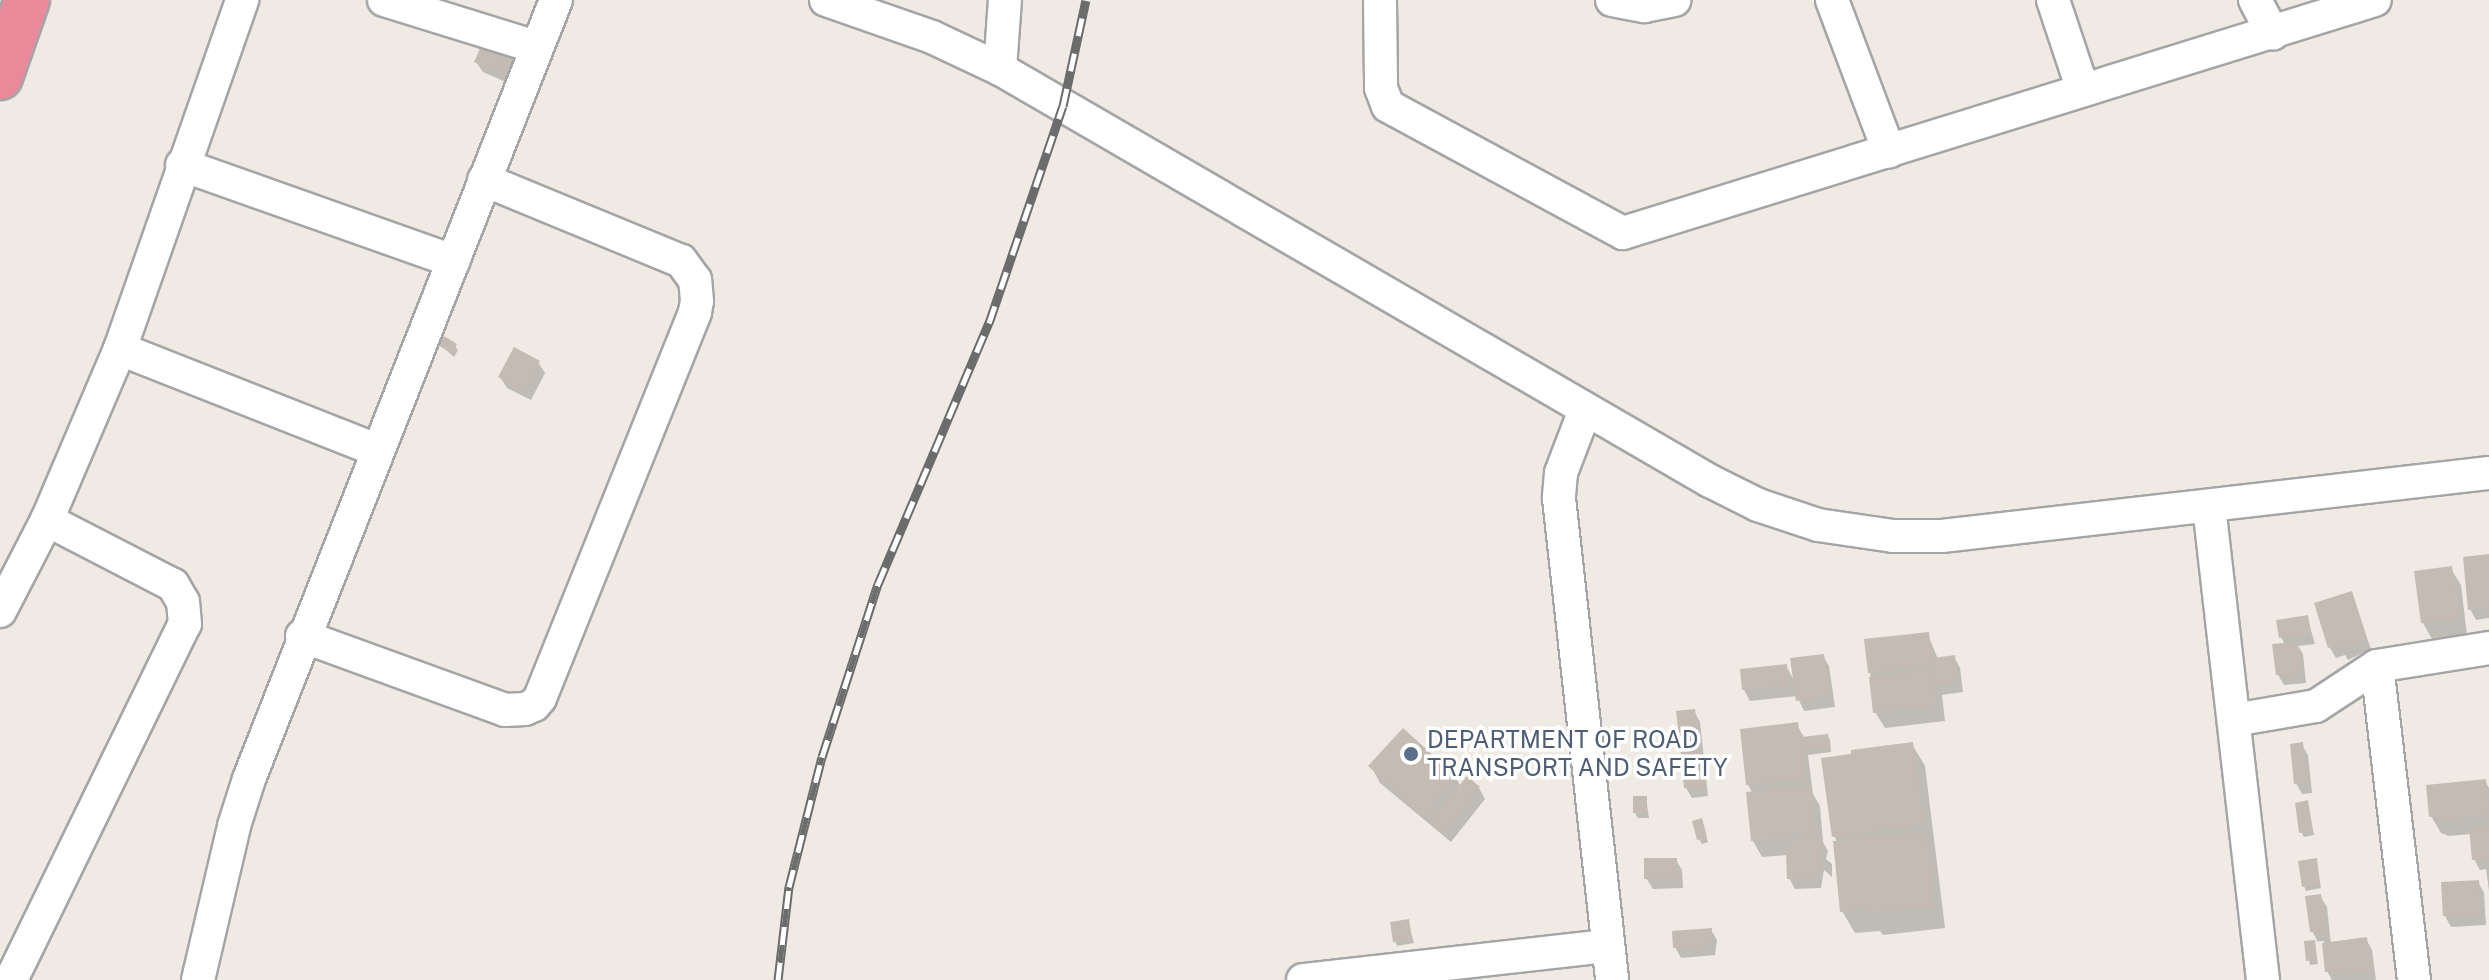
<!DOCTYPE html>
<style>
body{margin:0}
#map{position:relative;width:2489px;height:980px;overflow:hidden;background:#efebe4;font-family:"Public Sans",sans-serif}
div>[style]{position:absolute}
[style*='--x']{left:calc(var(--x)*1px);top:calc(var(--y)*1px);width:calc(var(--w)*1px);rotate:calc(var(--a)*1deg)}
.shadow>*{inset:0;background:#0003}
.building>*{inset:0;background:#c4bbb3}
.roads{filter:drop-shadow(2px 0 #a5a5a5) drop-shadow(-2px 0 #a5a5a5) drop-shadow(0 2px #a5a5a5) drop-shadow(0 -2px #a5a5a5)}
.minor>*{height:32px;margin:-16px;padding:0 16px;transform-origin:16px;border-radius:16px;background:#fff}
.highway>*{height:44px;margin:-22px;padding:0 22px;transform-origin:22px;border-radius:22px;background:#e9899a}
.rail>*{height:9px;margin-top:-4.5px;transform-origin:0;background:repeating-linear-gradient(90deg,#fff 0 18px,#6c6c6c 0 36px);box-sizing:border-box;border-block:2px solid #6c6c6c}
.dots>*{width:22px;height:22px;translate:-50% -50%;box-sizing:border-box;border:4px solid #fff;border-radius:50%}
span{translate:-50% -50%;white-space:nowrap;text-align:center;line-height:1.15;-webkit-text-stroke:7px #fff;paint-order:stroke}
.service-label{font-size:24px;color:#4e5e75}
.left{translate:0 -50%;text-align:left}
</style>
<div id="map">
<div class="shadow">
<i style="clip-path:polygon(487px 38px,523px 61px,513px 85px,483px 72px,476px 62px)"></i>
<i style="clip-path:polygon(440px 345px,455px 346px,458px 350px,454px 357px)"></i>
<i style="clip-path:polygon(538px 362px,545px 373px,531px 400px,507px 388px,500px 377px)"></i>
<i style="clip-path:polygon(2489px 556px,2489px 618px,2476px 620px,2470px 609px)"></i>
<i style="clip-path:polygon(2451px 569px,2461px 585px,2467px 635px,2432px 639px,2423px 623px)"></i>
<i style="clip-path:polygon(2351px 593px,2371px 649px,2348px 660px,2345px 655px,2336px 658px,2330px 648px,2316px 604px)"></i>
<i style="clip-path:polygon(2307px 617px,2315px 644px,2298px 646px,2303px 654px,2306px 683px,2284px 685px,2278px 675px,2285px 645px,2281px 637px)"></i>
<i style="clip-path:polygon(1928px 635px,1938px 659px,1954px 657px,1960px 668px,1963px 692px,1942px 695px,1945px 721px,1885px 728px,1875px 712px,1870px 672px)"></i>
<i style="clip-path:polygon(1823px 656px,1829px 666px,1835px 707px,1804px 711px,1797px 696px,1750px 701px,1744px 690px,1742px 670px,1786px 666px,1795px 682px)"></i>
<i style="clip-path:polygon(1694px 711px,1700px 722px,1708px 796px,1692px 798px,1686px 788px,1682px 743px)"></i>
<i style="clip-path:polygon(1797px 725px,1805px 739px,1827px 736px,1830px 740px,1831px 752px,1808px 755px,1813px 794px,1820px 806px,1823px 842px,1828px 851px,1826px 859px,1832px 864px,1832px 877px,1824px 870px,1821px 888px,1795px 889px,1789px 878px,1788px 855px,1762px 857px,1753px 841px,1753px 794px,1748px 785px)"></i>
<i style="clip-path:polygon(1912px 744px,1925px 766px,1945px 928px,1883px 935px,1880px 931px,1855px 933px,1842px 911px,1838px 843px,1834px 836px)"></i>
<i style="clip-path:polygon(2302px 745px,2308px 755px,2312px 793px,2302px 794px,2296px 783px)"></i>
<i style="clip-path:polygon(1371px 766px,1456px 778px,1461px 787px,1479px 788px,1485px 799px,1451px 842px,1380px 783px)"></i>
<i style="clip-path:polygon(2485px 781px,2489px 788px,2489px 891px,2486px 869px,2480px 870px,2474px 859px,2471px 834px,2449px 836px,2441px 833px,2431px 816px)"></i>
<i style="clip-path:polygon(1646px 798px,1649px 818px,1638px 818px,1635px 813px)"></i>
<i style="clip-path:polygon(2307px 803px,2314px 835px,2304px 837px,2301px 832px)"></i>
<i style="clip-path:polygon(1701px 821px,1708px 842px,1702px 844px,1699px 839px)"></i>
<i style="clip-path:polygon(1676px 860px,1682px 870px,1683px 888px,1653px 889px,1646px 878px)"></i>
<i style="clip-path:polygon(2316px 861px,2321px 888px,2306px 891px,2304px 886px)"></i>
<i style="clip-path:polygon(2478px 882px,2484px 893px,2486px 925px,2451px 927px,2445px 916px)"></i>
<i style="clip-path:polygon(2320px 896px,2327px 907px,2331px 944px,2366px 939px,2372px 950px,2376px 980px,2332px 980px,2327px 971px,2324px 941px,2314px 942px,2318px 964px,2310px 965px,2306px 943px,2318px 942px,2312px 931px)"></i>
<i style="clip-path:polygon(1408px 921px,1414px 943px,1397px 946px,1395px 941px)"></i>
<i style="clip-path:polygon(1711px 930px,1717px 940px,1715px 955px,1681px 958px,1675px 947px)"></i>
</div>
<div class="building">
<i style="clip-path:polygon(486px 35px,518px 49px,507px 75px,474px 62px)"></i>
<i style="clip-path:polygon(444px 336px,457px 344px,451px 353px,438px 345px)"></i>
<i style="clip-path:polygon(514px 347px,540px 361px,524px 391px,498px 377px)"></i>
<i style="clip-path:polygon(2489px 554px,2489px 607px,2468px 610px,2463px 557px)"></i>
<i style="clip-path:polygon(2452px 566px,2459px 619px,2421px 623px,2414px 571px)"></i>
<i style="clip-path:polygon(2352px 591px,2367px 638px,2340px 650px,2338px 645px,2328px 648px,2314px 603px)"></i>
<i style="clip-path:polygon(2308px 615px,2311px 633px,2279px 638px,2276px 620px)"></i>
<i style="clip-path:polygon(1929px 632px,1932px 667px,1868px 673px,1864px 639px)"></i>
<i style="clip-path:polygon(2297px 642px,2301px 673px,2276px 675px,2272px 644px)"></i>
<i style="clip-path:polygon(1824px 654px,1830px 696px,1796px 701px,1790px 658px)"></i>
<i style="clip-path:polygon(1955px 655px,1958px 681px,1937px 684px,1933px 658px)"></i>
<i style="clip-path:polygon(1787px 664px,1789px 686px,1742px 690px,1740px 669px)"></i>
<i style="clip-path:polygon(1933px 669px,1937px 705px,1873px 713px,1869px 677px)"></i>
<i style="clip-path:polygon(1695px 709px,1699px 741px,1680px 744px,1676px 711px)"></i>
<i style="clip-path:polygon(1798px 722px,1805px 779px,1746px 785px,1740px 729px)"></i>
<i style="clip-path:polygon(1403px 728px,1457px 777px,1423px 815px,1368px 766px)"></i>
<i style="clip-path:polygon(1828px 734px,1830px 747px,1804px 751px,1802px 737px)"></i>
<i style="clip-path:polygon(1913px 742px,1924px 824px,1832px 837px,1821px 758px,1851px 754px,1851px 750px)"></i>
<i style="clip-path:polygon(2303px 742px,2307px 783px,2294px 784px,2290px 744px)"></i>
<i style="clip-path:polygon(1699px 745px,1704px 786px,1684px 788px,1680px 747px)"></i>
<i style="clip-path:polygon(1467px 776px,1480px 787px,1444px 833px,1430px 822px)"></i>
<i style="clip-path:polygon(2486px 779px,2489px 815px,2437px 820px,2437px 816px,2429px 817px,2426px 785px)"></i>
<i style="clip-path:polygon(1811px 787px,1815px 835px,1789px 832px,1790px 838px,1751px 841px,1746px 792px)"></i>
<i style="clip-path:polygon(1633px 796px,1647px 796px,1647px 813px,1633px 813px)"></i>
<i style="clip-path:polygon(2308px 800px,2313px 831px,2299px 833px,2295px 803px)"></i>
<i style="clip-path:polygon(1702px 818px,1707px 837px,1697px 840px,1692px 821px)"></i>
<i style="clip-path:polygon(2489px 827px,2489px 858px,2472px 860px,2469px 828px)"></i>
<i style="clip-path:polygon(1926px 832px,1934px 907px,1868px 913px,1868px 909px,1840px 912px,1833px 841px)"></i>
<i style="clip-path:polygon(1823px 838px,1816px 878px,1787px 879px,1786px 854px,1791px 854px,1791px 840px)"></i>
<i style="clip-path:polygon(1644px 858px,1677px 858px,1678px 878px,1644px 879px)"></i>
<i style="clip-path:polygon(2317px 858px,2320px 884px,2302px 887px,2298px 861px)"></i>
<i style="clip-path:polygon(2479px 880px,2481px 915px,2443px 916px,2441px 882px)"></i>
<i style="clip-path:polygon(2321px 894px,2326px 930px,2310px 932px,2305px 896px)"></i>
<i style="clip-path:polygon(1409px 919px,1412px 939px,1393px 942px,1390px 922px)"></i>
<i style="clip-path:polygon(1712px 928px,1710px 945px,1673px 948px,1672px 931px)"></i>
<i style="clip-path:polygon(2367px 937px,2371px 972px,2349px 974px,2348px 969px,2325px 972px,2322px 943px)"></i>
<i style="clip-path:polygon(2315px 940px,2317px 960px,2306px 961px,2304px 941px)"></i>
</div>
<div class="roads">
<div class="minor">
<i style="--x:384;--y:0;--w:159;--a:17.2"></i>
<i style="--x:826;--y:0;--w:112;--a:19.2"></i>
<i style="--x:932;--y:37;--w:75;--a:25.2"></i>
<i style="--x:1000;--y:69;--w:821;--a:30.13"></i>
<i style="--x:1710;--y:481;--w:54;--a:26.6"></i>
<i style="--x:1758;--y:505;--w:63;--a:18.4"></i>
<i style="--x:1818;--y:525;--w:76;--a:8.3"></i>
<i style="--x:1893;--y:536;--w:49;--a:0"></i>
<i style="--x:1942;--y:536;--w:551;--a:-6.57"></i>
<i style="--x:1380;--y:0;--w:88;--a:89.3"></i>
<i style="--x:1381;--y:88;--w:19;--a:69"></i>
<i style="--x:1388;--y:106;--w:267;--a:28.4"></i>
<i style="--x:1623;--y:233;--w:787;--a:-17.22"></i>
<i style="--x:1612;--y:0;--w:33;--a:11"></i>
<i style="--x:1644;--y:6;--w:31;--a:-11"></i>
<i style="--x:1832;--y:0;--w:162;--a:69.4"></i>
<i style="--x:2053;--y:0;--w:95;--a:71.6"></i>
<i style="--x:2255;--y:0;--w:38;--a:62"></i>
<i style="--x:1000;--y:69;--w:69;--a:-85.9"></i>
<i style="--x:182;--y:165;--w:288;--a:19.5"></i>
<i style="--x:120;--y:349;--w:275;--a:21.5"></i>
<i style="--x:1585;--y:410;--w:67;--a:110.9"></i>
<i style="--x:1561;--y:473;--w:25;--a:95"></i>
<i style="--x:1559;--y:498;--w:485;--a:83.7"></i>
<i style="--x:2209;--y:506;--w:477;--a:83.5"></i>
<i style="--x:0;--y:611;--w:102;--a:-62.7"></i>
<i style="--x:47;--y:520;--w:186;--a:-66.9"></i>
<i style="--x:120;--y:349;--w:370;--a:-70.7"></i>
<i style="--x:302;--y:636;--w:216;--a:20"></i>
<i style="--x:505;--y:710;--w:20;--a:-3"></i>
<i style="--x:525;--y:709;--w:10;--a:-24"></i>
<i style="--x:534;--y:705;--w:9;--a:-49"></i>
<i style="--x:540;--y:698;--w:416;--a:-68.1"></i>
<i style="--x:695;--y:312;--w:11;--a:-80"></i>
<i style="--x:697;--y:301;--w:21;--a:-95"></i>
<i style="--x:695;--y:280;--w:24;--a:-126"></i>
<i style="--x:681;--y:261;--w:213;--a:-157.6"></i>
<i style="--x:2234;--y:720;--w:83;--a:-9.7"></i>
<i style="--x:2316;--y:706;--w:73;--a:-33.3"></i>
<i style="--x:11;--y:980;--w:396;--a:-64"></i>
<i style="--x:185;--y:624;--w:22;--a:-95"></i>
<i style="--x:183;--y:602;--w:20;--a:-120"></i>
<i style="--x:173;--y:585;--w:142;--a:-152.7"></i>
<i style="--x:198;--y:980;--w:158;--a:-76.8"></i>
<i style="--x:234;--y:826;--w:49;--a:-72.3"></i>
<i style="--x:249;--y:779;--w:837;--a:-68.49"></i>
<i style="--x:1303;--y:980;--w:307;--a:-6.4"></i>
<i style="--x:2414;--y:980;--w:316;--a:-96.7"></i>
<i style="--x:2377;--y:666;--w:113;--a:-9.1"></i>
</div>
<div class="highway">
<i style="--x:0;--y:77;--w:82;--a:-70.7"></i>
</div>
</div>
<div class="rail">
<i style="--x:778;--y:980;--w:94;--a:-83.3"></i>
<i style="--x:789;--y:887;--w:134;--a:-75.8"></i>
<i style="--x:822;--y:757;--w:182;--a:-72.1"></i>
<i style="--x:878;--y:584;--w:284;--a:-67"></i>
<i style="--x:989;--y:323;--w:229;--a:-71.2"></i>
<i style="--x:1063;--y:106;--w:108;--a:-77.8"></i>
</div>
<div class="dots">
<i style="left:1411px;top:754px;background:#5c6f8a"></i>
</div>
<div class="service-label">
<span class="left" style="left:1427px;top:754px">DEPARTMENT OF ROAD<br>TRANSPORT AND SAFETY</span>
</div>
</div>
